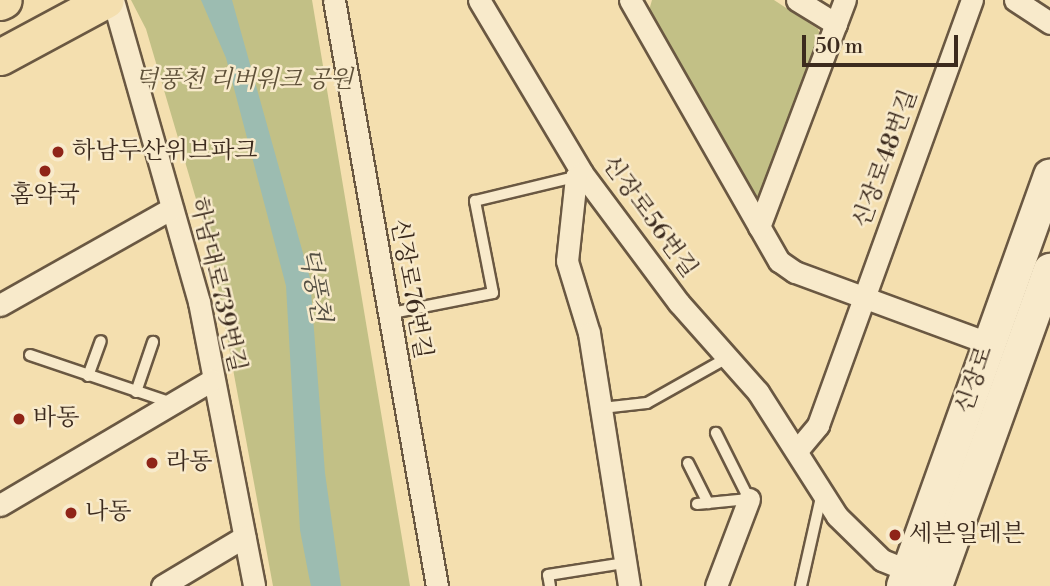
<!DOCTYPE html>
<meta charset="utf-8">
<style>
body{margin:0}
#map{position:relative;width:1050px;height:586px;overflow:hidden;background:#f4dfaf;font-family:"Libre Bodoni","Noto Serif KR",serif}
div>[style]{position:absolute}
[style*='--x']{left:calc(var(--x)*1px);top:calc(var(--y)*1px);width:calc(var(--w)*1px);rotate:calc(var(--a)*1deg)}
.green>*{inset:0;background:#c2c086}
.water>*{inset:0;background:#9cbcb1}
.roads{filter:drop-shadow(2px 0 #6a5842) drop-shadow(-2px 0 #6a5842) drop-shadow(0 2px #6a5842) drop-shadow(0 -2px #6a5842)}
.lane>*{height:10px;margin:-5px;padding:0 5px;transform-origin:5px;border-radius:5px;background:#f8eacb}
.street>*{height:21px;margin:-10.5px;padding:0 10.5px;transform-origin:10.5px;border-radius:10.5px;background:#f8eacb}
.secondary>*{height:32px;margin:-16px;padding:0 16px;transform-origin:16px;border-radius:16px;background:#f8eacb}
.primary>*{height:35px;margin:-17.5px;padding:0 17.5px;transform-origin:17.5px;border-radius:17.5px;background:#f4dfaf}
.dots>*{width:19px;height:19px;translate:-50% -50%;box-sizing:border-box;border:4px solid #f8eacb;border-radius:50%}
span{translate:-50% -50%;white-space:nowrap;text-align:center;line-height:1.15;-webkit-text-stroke:5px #f8eacb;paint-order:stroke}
.park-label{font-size:24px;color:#5e5038;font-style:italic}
.poi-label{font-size:24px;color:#3c2b1e}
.left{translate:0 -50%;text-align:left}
.street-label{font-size:24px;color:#3c2b1e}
.water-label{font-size:26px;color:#544f43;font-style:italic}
.scale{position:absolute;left:802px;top:35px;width:156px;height:32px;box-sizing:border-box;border:4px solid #3c2b1e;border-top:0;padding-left:9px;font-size:21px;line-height:24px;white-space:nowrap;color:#3c2b1e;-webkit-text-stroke:5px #f8eacb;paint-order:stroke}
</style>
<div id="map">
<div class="green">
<i style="clip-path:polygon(131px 0,312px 0,410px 586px,273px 586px,211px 250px,146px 29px)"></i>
<i style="clip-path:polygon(652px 0,774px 0,818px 29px,823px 44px,768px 198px,752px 199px,648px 14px)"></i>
</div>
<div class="water">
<i style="clip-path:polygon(201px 0,232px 0,310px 278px,325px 473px,341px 586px,311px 586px,309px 577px,300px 530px,286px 286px,226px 58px)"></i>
</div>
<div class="roads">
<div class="lane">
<i style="--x:387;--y:314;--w:108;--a:-11.2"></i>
<i style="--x:493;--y:293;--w:94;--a:-101.1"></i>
<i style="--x:475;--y:201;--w:103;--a:-13.5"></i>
<i style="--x:30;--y:355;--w:150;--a:18.7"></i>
<i style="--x:88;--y:376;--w:37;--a:-70"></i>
<i style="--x:136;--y:392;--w:53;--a:-71.2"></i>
<i style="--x:602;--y:408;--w:45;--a:-6.3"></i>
<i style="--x:647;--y:403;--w:92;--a:-29.4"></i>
<i style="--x:688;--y:463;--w:45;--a:63.4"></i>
<i style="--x:697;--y:504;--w:52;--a:-5.5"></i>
<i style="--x:749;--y:499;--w:74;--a:-116.6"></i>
<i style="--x:550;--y:586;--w:11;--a:-100"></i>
<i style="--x:548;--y:575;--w:78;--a:-8.9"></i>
<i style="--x:801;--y:586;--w:95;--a:-77.3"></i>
</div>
<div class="street">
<i style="--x:113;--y:0;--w:314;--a:74.1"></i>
<i style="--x:199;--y:302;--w:289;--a:79"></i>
<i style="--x:334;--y:0;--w:595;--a:80.03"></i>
<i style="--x:479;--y:0;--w:201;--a:59.2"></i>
<i style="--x:582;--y:173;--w:162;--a:53.3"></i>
<i style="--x:679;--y:303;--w:119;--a:48.4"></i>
<i style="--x:758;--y:392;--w:147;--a:57.5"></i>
<i style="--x:837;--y:516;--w:63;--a:44.4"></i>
<i style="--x:882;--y:560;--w:40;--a:22"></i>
<i style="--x:630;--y:0;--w:301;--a:60.3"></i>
<i style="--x:779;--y:261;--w:19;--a:35"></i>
<i style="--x:795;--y:272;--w:206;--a:20.2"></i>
<i style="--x:797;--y:0;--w:46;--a:31.6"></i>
<i style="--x:1015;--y:0;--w:42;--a:33.3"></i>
<i style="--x:582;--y:173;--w:7;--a:146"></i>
<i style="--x:576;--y:177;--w:84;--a:96.1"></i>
<i style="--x:567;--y:261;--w:75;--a:73"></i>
<i style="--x:589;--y:333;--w:256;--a:81"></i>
<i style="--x:759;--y:227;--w:243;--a:-69.3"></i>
<i style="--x:0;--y:305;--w:197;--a:-29.4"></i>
<i style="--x:799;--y:448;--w:30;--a:-50"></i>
<i style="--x:818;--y:425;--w:452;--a:-70.1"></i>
<i style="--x:0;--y:505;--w:246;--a:-30.5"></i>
<i style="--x:162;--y:586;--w:96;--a:-30.9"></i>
<i style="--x:716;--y:586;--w:93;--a:-69.2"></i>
</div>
<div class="secondary">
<i style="--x:903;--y:586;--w:436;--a:-70.3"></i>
<i style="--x:936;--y:586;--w:336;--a:-70.2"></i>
</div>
<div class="primary">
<i style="--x:0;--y:2;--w:4;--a:-27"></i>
<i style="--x:0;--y:57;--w:120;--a:-28.3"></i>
</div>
</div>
<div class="dots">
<i style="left:58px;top:152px;background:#8f2418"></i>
<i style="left:45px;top:171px;background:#8f2418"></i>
<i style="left:19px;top:419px;background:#8f2418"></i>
<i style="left:152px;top:463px;background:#8f2418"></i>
<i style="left:71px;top:513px;background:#8f2418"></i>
<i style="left:895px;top:535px;background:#8f2418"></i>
</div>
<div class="park-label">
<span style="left:244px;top:81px">덕풍천 리버워크 공원</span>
</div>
<div class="poi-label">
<span class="left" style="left:72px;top:152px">하남두산위브파크</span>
<span style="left:45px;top:196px">홈약국</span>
<span class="left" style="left:33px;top:419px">바동</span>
<span class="left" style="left:166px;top:463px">라동</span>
<span class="left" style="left:85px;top:513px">나동</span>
<span class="left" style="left:909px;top:535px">세븐일레븐</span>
</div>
<div class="street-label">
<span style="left:886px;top:159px;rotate:-70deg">신장로48번길</span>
<span style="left:649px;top:217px;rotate:54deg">신장로56번길</span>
<span style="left:217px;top:285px;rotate:77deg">하남대로739번길</span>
<span style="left:410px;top:289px;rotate:80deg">신장로76번길</span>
<span style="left:975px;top:380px;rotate:-71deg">신장로</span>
</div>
<div class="water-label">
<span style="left:314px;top:285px;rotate:80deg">덕풍천</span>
</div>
<div class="scale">50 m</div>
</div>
